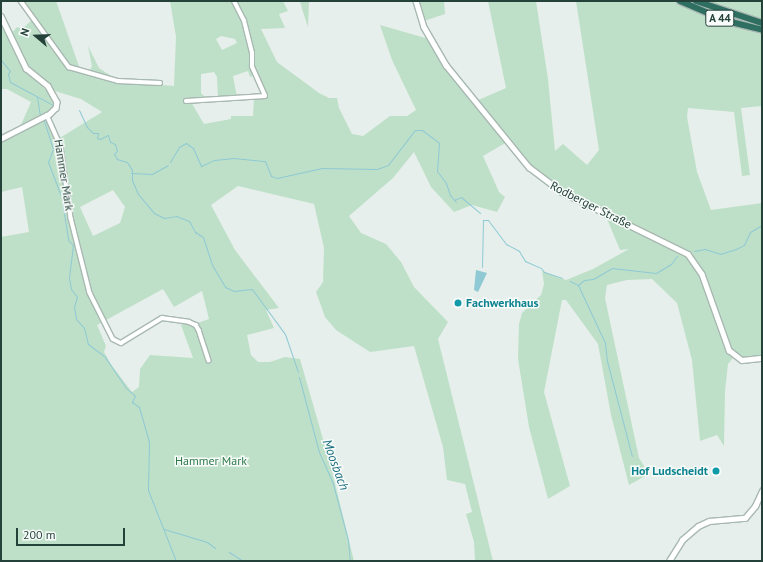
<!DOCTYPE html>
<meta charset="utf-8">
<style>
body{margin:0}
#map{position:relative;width:763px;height:562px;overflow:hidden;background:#e6efeb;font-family:"PT Sans",sans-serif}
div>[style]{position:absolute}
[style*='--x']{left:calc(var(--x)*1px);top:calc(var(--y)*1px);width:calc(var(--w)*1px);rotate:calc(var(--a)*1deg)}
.green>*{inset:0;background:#bfe0c8}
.water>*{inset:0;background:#8ec9d4}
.stream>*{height:1px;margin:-0.5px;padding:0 0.5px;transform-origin:0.5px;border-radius:0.5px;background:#8ec9d4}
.roads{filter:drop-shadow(1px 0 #a8b8b2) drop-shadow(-1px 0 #a8b8b2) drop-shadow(0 1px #a8b8b2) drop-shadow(0 -1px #a8b8b2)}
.street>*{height:3.5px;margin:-1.75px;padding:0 1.75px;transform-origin:1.75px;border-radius:1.75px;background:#fff}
.secondary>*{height:4.5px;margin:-2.25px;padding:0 2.25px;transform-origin:2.25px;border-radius:2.25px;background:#fff}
.highway>*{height:6px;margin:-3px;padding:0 3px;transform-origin:3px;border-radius:3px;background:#2f6f62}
.dots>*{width:11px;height:11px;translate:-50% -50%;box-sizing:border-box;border:2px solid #f7fbf9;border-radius:50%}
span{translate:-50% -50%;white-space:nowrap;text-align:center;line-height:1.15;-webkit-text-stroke:3px #f7fbf9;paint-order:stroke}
.shield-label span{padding:1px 3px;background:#f7fbf9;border:1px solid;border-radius:3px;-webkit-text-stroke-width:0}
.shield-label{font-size:11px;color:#24423a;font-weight:700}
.street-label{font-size:12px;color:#24423a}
.culture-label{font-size:12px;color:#0d838f;font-weight:700}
.left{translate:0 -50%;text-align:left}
.right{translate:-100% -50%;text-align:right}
.park-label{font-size:12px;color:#2d7a4b}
.water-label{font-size:13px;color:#1c6f80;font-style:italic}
.frame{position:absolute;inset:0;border:2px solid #24423a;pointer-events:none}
.north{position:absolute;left:16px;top:16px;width:40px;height:40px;-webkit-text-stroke:3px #f7fbf9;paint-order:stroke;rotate:289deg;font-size:11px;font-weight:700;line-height:16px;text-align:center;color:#24423a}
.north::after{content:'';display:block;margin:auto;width:14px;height:18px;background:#24423a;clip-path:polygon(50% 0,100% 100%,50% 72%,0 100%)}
.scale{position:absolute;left:16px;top:528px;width:109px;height:18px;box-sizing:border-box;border:2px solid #24423a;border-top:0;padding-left:5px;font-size:12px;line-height:14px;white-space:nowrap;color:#24423a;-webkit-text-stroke:3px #f7fbf9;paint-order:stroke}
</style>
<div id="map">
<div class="green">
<i style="clip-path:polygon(evenodd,24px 1px,56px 1px,80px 69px,90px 70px,92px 66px,88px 46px,99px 68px,111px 76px,124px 82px,174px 86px,176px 37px,170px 1px,283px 1px,288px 11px,279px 14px,285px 28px,261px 29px,277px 62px,319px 93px,329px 98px,337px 98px,339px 108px,352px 134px,363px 136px,390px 116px,407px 116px,416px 110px,392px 60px,380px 25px,429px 39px,507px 142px,483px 156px,499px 192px,505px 197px,497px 212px,472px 205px,454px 212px,431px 187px,414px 152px,393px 178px,349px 216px,361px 233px,386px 244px,401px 262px,414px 287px,448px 322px,438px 339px,493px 561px,475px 561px,474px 542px,466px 514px,472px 512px,465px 484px,447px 480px,443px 447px,414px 346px,370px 352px,336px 330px,325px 317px,316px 292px,323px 282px,324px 248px,314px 204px,238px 186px,211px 205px,235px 250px,279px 308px,266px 310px,274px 328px,247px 335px,251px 355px,258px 362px,270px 362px,285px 357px,300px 359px,331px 467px,354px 561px,1px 561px,1px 237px,29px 232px,22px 187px,1px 192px,1px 142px,47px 117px,58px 139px,102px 112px,81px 99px,55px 91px,25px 66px,11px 34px,17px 27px,22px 29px,35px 17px,24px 1px,221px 36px,235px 39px,237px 43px,222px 50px,216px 39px,221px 36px,24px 1px,248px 71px,250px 77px,254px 75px,264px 95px,237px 97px,233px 76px,248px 71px,24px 1px,214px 72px,217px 77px,218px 98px,206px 98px,201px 93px,201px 74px,214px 72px,24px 1px,254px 98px,253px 116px,231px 116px,231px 119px,204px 124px,191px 102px,254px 98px,24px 1px,113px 190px,125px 207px,120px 223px,93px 236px,80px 207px,113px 190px,24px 1px,163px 289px,174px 307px,202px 291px,209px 319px,195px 324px,185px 322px,181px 325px,193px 358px,150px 355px,140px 369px,139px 387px,132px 392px,112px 366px,104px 352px,106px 346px,97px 325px,163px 289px)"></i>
<i style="clip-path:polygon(300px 1px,309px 1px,308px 27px,302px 9px)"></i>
<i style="clip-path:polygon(415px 1px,444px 1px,445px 14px,424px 21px)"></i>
<i style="clip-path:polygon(488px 1px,536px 1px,548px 79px,555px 151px,563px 144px,587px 165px,599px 150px,576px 1px,762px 1px,762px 20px,760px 20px,762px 34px,762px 106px,741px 108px,750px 175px,742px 176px,734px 112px,688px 108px,687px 117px,697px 172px,711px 210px,762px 203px,762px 356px,743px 358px,731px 352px,702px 269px,689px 252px,558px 190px,529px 166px,476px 101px,506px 88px)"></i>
<i style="clip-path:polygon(1px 22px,22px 67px,54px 98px,53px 109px,20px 127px,31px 102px,7px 89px,1px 89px)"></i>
<i style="clip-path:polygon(605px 214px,680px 250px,692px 260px,704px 282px,725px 347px,733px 358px,728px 364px,725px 391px,724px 446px,717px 435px,700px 441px,692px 360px,677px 303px,652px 279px,627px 280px,607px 285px,605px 298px,639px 458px,649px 474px,629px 485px,611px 415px,598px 344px,566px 300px,562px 300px,544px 392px,570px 486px,548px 499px,529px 427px,518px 359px,519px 324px,522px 313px,541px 295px,544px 284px,542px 271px,566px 280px,593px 269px,629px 249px,620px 250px)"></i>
</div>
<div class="water">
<i style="clip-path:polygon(476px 270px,487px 273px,478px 292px,474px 290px)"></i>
</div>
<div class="stream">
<i style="--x:1;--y:60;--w:14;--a:51"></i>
<i style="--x:10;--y:71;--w:4;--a:124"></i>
<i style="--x:8;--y:74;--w:8;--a:76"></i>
<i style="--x:10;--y:82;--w:49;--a:28.1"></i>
<i style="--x:37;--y:97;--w:18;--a:81"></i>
<i style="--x:79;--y:110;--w:19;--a:65"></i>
<i style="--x:87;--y:127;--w:8;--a:45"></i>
<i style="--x:93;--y:133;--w:5;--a:0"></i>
<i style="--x:98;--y:133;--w:5;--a:101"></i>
<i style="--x:97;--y:138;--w:3;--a:18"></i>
<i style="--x:100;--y:139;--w:9;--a:-27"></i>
<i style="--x:108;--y:135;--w:7;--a:74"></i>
<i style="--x:110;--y:142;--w:5;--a:22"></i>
<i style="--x:115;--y:144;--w:7;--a:74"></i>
<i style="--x:117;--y:151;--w:4;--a:135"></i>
<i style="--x:114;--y:154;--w:6;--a:59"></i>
<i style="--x:117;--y:159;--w:10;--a:17"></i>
<i style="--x:127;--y:162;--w:9;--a:58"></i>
<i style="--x:132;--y:170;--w:10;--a:90"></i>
<i style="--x:132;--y:180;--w:15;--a:67"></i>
<i style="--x:138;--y:194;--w:25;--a:50"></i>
<i style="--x:154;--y:213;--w:11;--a:27"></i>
<i style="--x:164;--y:218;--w:12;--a:-9"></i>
<i style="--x:176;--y:216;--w:14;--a:21"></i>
<i style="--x:189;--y:221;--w:13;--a:61"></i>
<i style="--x:195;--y:232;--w:9;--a:32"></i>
<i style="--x:203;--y:237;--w:29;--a:72"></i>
<i style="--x:212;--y:265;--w:26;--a:59"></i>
<i style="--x:225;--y:287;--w:10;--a:24"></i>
<i style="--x:234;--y:291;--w:18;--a:-6"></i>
<i style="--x:252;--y:289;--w:14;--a:54"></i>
<i style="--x:260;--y:300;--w:42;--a:53.7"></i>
<i style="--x:285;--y:334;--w:40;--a:71.1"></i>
<i style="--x:44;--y:121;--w:29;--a:72"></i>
<i style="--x:53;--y:149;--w:14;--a:111"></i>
<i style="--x:48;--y:162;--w:34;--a:69"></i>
<i style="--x:60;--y:194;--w:4;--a:27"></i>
<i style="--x:64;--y:196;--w:11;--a:95"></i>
<i style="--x:63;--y:207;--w:33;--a:81"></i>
<i style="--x:68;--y:240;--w:7;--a:45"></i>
<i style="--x:73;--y:245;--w:33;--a:97"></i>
<i style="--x:69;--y:278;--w:11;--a:80"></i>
<i style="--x:71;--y:289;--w:10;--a:53"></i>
<i style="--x:77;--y:297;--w:9;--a:108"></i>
<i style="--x:74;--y:306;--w:13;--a:81"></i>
<i style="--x:76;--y:319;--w:12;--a:48"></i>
<i style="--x:84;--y:328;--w:16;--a:76"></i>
<i style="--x:88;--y:344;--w:21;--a:37"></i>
<i style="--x:105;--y:357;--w:36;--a:56"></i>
<i style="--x:125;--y:387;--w:13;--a:42"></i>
<i style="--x:135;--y:396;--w:7;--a:117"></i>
<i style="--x:132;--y:402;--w:9;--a:36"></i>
<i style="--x:139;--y:407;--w:36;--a:74"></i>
<i style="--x:149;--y:442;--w:48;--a:91.2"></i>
<i style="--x:148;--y:490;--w:76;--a:68.5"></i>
<i style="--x:170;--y:162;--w:17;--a:-59"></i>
<i style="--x:179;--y:147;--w:8;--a:-30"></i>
<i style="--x:186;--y:143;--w:9;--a:36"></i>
<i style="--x:193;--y:148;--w:20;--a:66"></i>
<i style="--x:201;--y:166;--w:14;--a:-25"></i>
<i style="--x:214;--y:160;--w:20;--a:-6"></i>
<i style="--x:234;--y:158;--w:31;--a:6"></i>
<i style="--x:265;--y:161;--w:16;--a:68"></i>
<i style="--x:271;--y:176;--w:6;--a:18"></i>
<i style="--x:277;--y:178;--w:46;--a:-12.5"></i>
<i style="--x:322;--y:168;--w:55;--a:1"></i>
<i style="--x:377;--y:169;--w:12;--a:-20"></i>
<i style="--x:388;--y:165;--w:44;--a:-52.4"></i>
<i style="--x:415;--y:130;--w:7;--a:0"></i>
<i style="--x:422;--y:130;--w:21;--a:37"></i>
<i style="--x:439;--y:143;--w:28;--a:94"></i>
<i style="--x:437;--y:171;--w:15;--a:53"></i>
<i style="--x:446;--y:183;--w:13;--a:72"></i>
<i style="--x:450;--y:195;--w:9;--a:49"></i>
<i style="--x:131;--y:173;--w:21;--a:3"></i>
<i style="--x:152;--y:174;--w:18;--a:-29"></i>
<i style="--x:454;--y:200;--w:8;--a:-23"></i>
<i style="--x:461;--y:197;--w:25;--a:40"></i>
<i style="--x:694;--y:251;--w:11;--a:-10"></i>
<i style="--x:705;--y:249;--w:16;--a:18"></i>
<i style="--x:720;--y:254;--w:17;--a:-17"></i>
<i style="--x:736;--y:249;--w:9;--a:-27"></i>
<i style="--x:744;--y:245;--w:14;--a:-65"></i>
<i style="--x:750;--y:232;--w:14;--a:-30"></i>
<i style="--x:482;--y:267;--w:47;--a:-88.8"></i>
<i style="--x:483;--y:220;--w:5;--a:0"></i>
<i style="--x:488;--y:220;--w:30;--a:53"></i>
<i style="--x:506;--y:244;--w:15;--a:28"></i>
<i style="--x:519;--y:251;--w:12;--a:59"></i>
<i style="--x:525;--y:261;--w:17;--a:24"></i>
<i style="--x:541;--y:268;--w:5;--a:53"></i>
<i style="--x:544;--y:272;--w:19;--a:18"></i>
<i style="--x:570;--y:281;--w:9;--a:27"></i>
<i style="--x:578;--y:285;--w:64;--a:65"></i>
<i style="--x:605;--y:343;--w:18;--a:84"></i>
<i style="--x:607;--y:361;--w:98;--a:75.3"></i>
<i style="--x:578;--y:285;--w:8;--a:-40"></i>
<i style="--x:584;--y:280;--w:9;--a:-6"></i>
<i style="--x:593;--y:279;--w:22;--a:-30"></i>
<i style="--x:612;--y:268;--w:44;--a:6.5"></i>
<i style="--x:656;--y:273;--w:17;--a:-31"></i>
<i style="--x:671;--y:264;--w:10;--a:-53"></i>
<i style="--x:299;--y:377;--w:78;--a:75.1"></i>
<i style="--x:319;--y:452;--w:35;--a:66"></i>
<i style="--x:333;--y:484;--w:58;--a:75"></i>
<i style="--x:348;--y:540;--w:21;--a:85"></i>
<i style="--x:164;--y:529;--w:45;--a:16.8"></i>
<i style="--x:207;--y:542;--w:10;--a:37"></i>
<i style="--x:229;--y:552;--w:17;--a:33"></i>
</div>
<div class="roads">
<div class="street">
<i style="--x:21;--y:1;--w:82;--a:54"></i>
<i style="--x:69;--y:67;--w:51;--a:15.9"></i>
<i style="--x:118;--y:81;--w:42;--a:2.7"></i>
<i style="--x:186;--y:101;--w:79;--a:-3.6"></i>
<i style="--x:265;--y:96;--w:32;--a:-114"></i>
<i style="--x:252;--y:67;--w:14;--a:-90"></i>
<i style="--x:252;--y:53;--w:33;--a:-104"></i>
<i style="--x:244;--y:21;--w:22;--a:-117"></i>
<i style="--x:47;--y:115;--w:35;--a:66"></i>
<i style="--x:61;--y:147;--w:72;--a:82"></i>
<i style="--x:71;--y:218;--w:77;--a:75.8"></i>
<i style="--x:90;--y:293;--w:51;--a:63.4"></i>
<i style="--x:113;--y:339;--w:9;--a:27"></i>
<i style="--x:121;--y:343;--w:48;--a:-31.4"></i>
<i style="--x:162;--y:318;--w:27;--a:8"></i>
<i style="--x:189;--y:322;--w:8;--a:23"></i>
<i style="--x:196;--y:325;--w:6;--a:59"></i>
<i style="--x:199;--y:330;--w:32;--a:72"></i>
</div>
<div class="secondary">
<i style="--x:416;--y:1;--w:27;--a:73"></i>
<i style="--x:424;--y:27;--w:44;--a:59.9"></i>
<i style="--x:446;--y:65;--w:132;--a:50.9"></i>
<i style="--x:529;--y:167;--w:41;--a:37.1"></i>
<i style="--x:562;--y:192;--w:140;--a:26.2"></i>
<i style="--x:688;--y:254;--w:24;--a:55"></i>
<i style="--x:702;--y:274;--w:81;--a:70.4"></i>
<i style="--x:729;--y:350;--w:16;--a:38"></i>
<i style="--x:742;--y:360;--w:20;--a:-6"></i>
<i style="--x:1;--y:16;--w:58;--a:64.3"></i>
<i style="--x:26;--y:68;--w:28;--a:39"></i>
<i style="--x:48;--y:86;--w:18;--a:61"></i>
<i style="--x:57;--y:102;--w:6;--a:99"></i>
<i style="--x:56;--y:108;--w:8;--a:135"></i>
<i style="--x:50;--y:114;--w:55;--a:153"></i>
<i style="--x:669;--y:561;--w:25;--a:-58"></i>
<i style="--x:682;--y:540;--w:21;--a:-41"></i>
<i style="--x:698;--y:526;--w:12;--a:-24"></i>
<i style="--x:709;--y:521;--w:36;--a:-5"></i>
<i style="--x:745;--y:518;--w:16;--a:-50"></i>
<i style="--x:755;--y:506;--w:17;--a:-65"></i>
</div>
<div class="highway">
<i style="--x:680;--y:1;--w:51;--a:23.1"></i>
<i style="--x:727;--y:21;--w:36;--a:14"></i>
<i style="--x:696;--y:1;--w:70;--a:18.4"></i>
</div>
</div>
<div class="dots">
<i style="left:458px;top:303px;background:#0f9aa8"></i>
<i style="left:716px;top:471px;background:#0f9aa8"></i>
</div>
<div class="shield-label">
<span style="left:720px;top:18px">A 44</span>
</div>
<div class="street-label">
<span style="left:64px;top:175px;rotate:81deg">Hammer Mark</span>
<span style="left:591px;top:205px;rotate:27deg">Rodberger Straße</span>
</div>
<div class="culture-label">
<span class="left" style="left:466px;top:303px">Fachwerkhaus</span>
<span class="right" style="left:708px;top:471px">Hof Ludscheidt</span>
</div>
<div class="park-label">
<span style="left:211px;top:461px">Hammer Mark</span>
</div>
<div class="water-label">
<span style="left:335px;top:465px;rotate:70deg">Moosbach</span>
</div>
<div class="frame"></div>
<div class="north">N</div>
<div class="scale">200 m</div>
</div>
